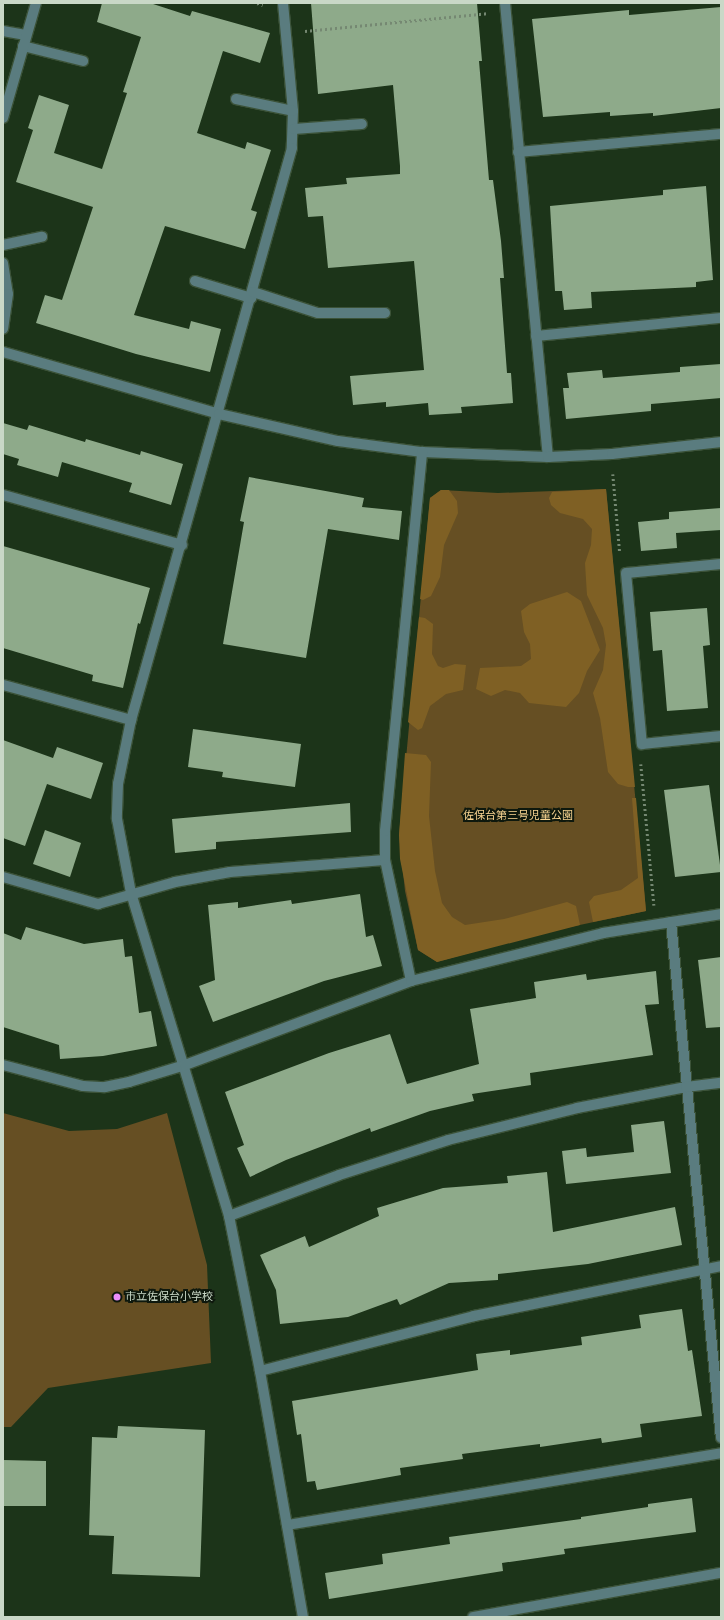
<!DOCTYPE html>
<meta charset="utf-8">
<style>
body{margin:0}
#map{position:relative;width:724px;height:1620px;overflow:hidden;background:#1c3419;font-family:"Roboto Condensed","Noto Sans JP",sans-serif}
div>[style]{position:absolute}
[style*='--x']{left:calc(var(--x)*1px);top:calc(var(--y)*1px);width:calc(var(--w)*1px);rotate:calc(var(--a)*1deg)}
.green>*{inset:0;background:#664f23}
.forest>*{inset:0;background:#7f6024}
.building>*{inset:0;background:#8eaa8a}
.path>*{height:2.5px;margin-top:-1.25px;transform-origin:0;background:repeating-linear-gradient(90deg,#758872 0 2px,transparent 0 5px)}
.roads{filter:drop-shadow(1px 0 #3b5238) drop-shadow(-1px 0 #3b5238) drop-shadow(0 1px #3b5238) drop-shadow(0 -1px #3b5238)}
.minor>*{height:10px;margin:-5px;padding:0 5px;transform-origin:5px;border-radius:5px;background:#5a7c7f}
.dots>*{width:11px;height:11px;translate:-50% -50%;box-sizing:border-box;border:2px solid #0e180d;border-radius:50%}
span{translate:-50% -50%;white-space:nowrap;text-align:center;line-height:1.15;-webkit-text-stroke:4px #0e180d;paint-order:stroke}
.park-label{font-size:11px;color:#f9d592}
.poi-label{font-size:11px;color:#c9d8c7}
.left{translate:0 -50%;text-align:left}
.frame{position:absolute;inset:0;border:4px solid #c9d8c7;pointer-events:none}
</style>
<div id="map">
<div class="green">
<i style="clip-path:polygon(606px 489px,646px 911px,537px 934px,437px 962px,418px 950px,405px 891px,399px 835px,430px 498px,441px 490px,498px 493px)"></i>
<i style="clip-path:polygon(3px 1113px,69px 1131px,117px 1129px,167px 1113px,207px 1265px,211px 1363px,48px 1388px,11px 1427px,3px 1427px)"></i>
</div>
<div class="forest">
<i style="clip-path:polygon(606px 489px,635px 787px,628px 787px,618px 784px,608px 772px,600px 718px,593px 693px,603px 670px,606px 645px,603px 628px,587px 595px,585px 563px,591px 545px,592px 529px,583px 519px,560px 513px,551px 505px,549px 498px,552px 492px)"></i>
<i style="clip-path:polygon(441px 490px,449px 490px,457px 501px,458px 513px,444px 545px,440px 577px,431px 596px,423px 600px,420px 599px,430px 498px)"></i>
<i style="clip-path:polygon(567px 592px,581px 601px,600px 650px,587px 671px,579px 693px,566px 707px,529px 703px,520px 693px,505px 690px,491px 696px,476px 689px,480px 668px,521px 666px,531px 659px,530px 644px,524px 632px,521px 611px,530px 604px)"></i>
<i style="clip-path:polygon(419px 617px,425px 618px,433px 624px,432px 654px,438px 666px,443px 668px,455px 664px,466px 665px,463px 690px,446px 694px,430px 706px,422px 728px,418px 730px,408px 722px)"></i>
<i style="clip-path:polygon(405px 753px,426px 755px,431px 762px,429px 816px,435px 871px,442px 903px,452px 917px,465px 925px,504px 919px,567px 902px,576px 906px,580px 925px,437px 962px,418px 950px,400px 859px,399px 835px)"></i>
<i style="clip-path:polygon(632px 798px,636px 798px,646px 911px,593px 922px,589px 902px,594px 896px,621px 890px,638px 878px)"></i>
</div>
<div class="building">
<i style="clip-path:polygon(102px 3px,150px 3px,190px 16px,192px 11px,270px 33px,260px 63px,223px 51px,197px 133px,245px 149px,247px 142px,271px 150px,251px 210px,257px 212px,245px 249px,165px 226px,134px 315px,189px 329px,191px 321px,221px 329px,210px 372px,136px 354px,36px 323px,45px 295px,62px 300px,93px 207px,16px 182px,33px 130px,28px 128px,39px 95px,69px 105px,54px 153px,102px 169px,127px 93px,123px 92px,141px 37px,97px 22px)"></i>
<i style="clip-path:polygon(311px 3px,477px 3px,482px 61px,479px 61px,489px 180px,493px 180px,501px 241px,504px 278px,500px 278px,507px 373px,511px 373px,513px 403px,461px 407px,462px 413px,429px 415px,428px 403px,386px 407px,386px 402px,353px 405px,350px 376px,424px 370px,414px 261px,328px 268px,323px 216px,308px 217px,305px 188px,347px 184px,346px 178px,400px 174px,400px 166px,393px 85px,318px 94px)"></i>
<i style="clip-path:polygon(721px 7px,721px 108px,653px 116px,653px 113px,610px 116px,610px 112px,543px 117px,532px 19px,629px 10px,629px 15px)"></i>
<i style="clip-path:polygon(706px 186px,713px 280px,696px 282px,696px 287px,591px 292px,592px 308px,564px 310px,562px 291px,555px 291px,550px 206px,663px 195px,663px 190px)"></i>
<i style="clip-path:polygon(721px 364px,721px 398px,651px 404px,651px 411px,566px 419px,563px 388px,569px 388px,567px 373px,602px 370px,603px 378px,680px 372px,680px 367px)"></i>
<i style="clip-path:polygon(3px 423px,27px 430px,29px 425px,85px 442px,86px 439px,140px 455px,141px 451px,183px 464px,171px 505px,129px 492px,132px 483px,62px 462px,58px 477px,17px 465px,19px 459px,3px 454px)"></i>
<i style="clip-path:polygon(249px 477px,364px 498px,362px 507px,402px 511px,399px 540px,328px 529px,306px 658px,223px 644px,244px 522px,240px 521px)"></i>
<i style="clip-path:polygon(721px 508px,721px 530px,676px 533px,677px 548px,641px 551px,638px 522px,669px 519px,669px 512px)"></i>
<i style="clip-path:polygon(3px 546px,150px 588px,140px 624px,138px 623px,123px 688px,92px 681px,93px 675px,3px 648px)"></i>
<i style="clip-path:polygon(707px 608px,710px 645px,703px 646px,708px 708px,667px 711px,662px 650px,653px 651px,650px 612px)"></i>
<i style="clip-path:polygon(193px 729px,301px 744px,295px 787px,222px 777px,223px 772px,188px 767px)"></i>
<i style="clip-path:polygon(3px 740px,53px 758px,57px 747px,103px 763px,91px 799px,47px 784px,25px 846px,3px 838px)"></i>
<i style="clip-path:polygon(709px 785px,721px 872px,675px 877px,664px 790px)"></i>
<i style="clip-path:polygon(350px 803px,351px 832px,216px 842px,216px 849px,175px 853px,172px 819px)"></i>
<i style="clip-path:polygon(45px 830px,81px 843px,70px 877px,33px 864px)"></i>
<i style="clip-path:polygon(360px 894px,366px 937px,373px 935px,382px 966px,324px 981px,213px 1022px,199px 986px,215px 980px,208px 905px,238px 902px,238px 908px,291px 900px,292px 904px)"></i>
<i style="clip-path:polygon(26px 927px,84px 944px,123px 939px,125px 957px,132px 956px,139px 1013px,151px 1011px,157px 1046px,103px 1056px,60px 1059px,59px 1045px,3px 1027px,3px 933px,21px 940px)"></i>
<i style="clip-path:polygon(721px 957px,721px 1027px,706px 1028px,698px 960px)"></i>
<i style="clip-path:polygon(656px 971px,659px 1004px,645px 1005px,653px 1055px,530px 1073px,531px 1085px,472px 1094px,474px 1101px,430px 1111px,371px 1132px,370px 1128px,286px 1160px,250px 1177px,237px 1148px,244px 1145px,225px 1092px,329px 1053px,390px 1034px,407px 1084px,479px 1064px,470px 1009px,536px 998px,534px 982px,586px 974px,587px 980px)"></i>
<i style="clip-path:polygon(664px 1121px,671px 1173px,566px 1184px,562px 1151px,586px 1148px,587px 1157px,634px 1152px,631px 1125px)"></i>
<i style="clip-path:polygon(547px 1172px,553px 1232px,675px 1207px,682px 1245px,588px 1264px,498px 1274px,498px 1280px,449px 1283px,400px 1305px,397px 1299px,348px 1317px,280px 1324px,276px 1290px,260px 1255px,305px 1236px,309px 1247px,379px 1216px,377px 1208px,443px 1188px,508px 1183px,507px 1176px)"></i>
<i style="clip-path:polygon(682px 1309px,688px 1351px,692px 1350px,702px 1416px,640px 1424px,642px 1437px,602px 1443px,601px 1438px,540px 1447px,540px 1444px,462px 1454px,463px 1459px,400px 1468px,401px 1475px,317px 1490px,315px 1481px,307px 1482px,301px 1434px,297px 1435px,292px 1401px,478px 1370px,476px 1354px,510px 1350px,510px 1355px,582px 1345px,581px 1337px,641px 1328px,639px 1315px)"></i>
<i style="clip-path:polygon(118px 1426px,205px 1430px,200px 1577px,112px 1574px,114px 1536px,89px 1535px,92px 1437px,117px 1438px)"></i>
<i style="clip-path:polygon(3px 1460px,46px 1461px,46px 1506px,3px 1506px)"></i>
<i style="clip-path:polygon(692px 1498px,696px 1532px,564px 1549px,565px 1554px,502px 1563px,503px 1571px,329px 1599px,325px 1573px,383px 1564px,382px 1554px,450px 1544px,449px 1537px,581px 1519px,581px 1517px,648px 1507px,648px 1504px)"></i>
</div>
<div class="path">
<i style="--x:257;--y:3;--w:6;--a:18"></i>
<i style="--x:305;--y:31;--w:183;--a:-5.6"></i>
<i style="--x:613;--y:474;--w:80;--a:85"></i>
<i style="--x:641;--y:764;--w:142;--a:84.7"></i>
</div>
<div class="roads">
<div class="minor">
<i style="--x:283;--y:3;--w:108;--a:84.7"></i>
<i style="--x:293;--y:111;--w:37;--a:92"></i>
<i style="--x:292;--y:148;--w:594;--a:105.72"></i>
<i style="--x:131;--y:720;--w:65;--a:101.5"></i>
<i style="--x:118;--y:784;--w:35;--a:92"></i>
<i style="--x:117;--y:819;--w:75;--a:79.3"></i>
<i style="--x:131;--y:893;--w:338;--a:73.1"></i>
<i style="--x:229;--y:1216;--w:158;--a:78.7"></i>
<i style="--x:260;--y:1371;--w:250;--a:80.1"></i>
<i style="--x:505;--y:3;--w:456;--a:84.6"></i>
<i style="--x:3;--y:31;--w:23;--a:10"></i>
<i style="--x:23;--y:46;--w:62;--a:14"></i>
<i style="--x:236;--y:99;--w:58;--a:11.9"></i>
<i style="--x:3;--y:118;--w:120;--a:-74"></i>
<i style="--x:294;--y:129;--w:68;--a:-4.2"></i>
<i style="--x:518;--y:152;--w:204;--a:-5.1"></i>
<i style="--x:3;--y:245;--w:40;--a:-12"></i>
<i style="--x:3;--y:263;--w:31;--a:81"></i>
<i style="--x:8;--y:294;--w:35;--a:98"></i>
<i style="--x:195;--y:281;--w:59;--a:16.9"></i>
<i style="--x:253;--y:292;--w:68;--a:17.9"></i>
<i style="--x:318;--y:313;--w:67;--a:0"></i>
<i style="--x:536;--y:336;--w:186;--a:-5.6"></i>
<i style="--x:3;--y:352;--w:225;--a:16"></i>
<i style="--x:219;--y:414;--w:122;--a:12.8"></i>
<i style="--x:338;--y:441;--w:85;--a:7.5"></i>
<i style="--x:422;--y:452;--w:126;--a:2.3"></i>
<i style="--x:548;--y:457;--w:64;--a:-2.7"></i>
<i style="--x:612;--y:454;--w:110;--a:-6.3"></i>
<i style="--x:3;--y:495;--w:186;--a:15.6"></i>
<i style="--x:721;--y:564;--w:95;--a:174.6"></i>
<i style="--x:626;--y:573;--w:172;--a:84.7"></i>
<i style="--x:642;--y:744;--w:79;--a:-5.8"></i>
<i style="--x:3;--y:685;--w:133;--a:15.3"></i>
<i style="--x:3;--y:877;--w:99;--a:15.9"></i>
<i style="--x:98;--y:904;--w:80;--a:-15.9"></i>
<i style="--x:175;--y:882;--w:56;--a:-10.3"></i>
<i style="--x:230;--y:872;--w:155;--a:-4.4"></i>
<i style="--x:671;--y:922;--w:518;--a:84.47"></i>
<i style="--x:411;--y:981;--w:124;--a:-102.1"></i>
<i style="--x:385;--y:860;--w:29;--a:-90"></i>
<i style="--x:385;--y:831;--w:381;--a:-84.4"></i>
<i style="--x:3;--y:1065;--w:83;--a:14.7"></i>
<i style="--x:83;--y:1086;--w:22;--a:3"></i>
<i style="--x:105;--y:1087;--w:25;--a:-12"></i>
<i style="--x:129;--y:1082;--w:59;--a:-16.9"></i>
<i style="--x:185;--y:1065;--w:241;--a:-20.4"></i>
<i style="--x:411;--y:981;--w:198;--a:-14"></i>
<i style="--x:603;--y:933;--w:120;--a:-9.1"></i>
<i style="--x:229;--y:1216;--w:117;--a:-20.4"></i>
<i style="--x:339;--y:1175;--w:114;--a:-17.8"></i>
<i style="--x:448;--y:1140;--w:133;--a:-13.9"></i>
<i style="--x:577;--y:1108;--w:111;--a:-10.9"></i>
<i style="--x:686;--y:1087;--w:35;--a:-7"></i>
<i style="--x:260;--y:1371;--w:221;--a:-14.4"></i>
<i style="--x:474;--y:1316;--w:252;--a:-11.4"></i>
<i style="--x:287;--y:1525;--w:440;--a:-9.4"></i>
<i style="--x:473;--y:1617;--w:252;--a:-10.1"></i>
</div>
</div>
<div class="dots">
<i style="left:117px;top:1297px;background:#eb8dfb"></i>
</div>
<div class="park-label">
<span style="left:518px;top:816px">佐保台第三号児童公園</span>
</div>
<div class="poi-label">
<span class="left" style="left:125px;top:1297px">市立佐保台小学校</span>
</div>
<div class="frame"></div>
</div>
